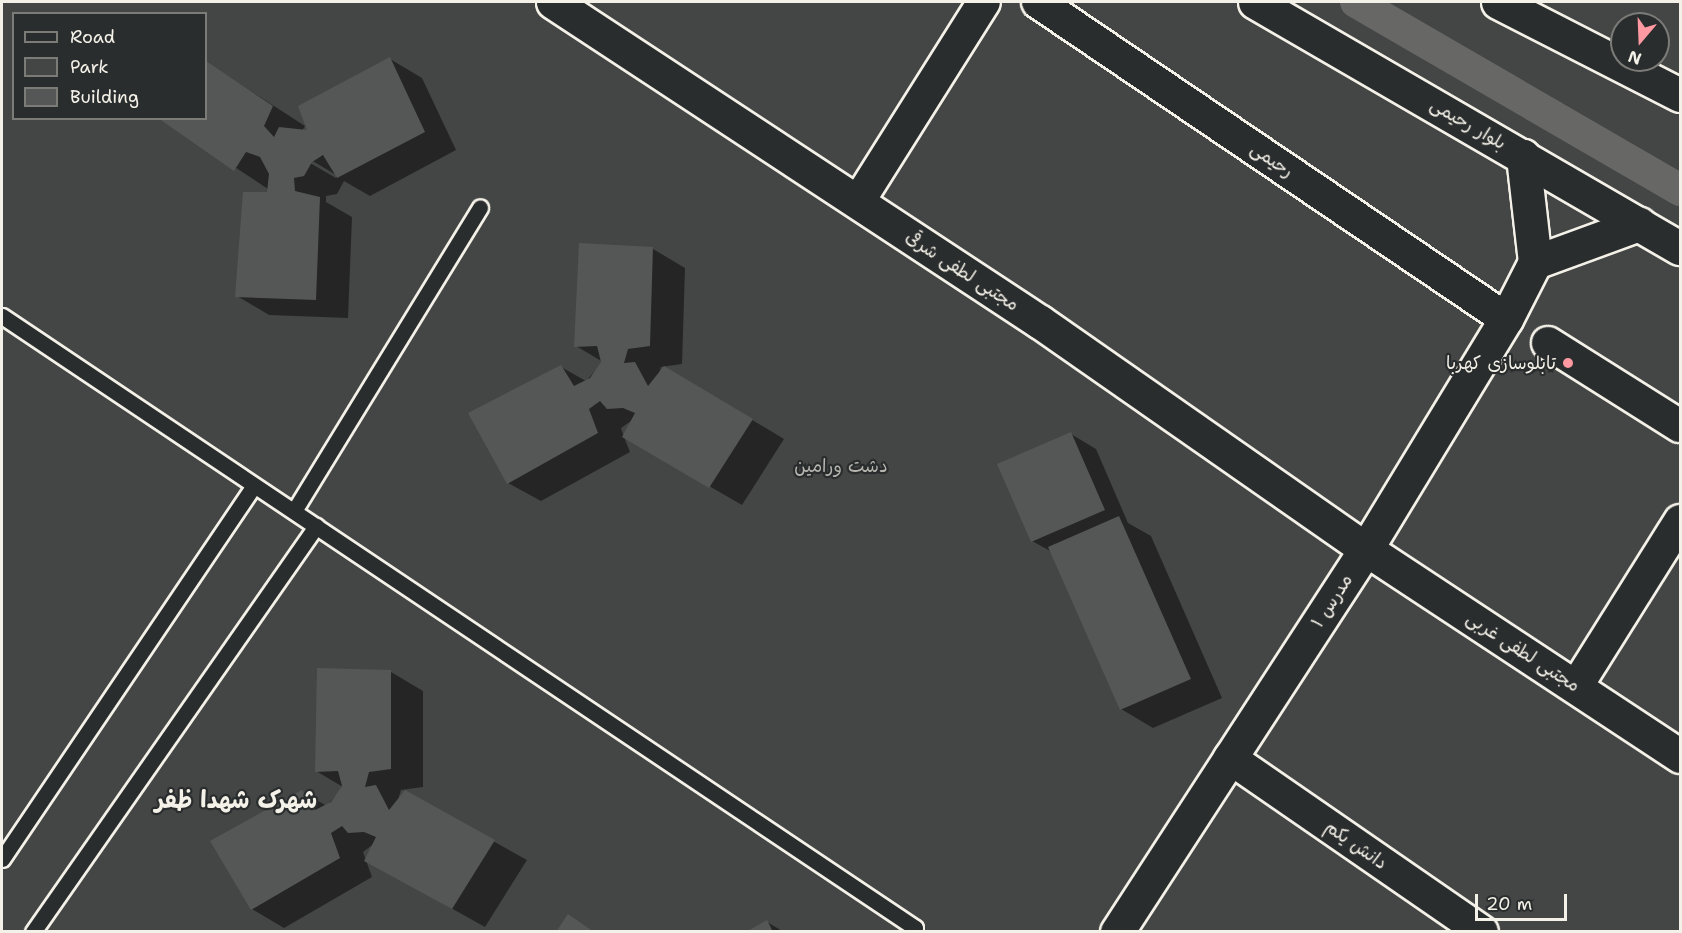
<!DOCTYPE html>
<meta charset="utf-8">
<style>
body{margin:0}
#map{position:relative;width:1682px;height:933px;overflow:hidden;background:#2a2d2e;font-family:"Shantell Sans","Playpen Sans Arabic",sans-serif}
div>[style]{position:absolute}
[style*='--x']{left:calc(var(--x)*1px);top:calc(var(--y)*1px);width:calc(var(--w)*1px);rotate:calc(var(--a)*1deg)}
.green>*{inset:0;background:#444645}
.shadow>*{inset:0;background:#0007}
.canal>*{height:32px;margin:-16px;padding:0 16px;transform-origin:16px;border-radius:16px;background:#676866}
.building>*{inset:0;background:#555756}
.roads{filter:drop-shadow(2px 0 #f4f1e8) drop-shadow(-2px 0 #f4f1e8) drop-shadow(0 2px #f4f1e8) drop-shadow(0 -2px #f4f1e8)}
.service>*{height:15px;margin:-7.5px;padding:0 7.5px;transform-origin:7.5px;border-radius:7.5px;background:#2a2d2e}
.minor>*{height:32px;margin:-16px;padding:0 16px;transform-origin:16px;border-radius:16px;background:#2a2d2e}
.tertiary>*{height:33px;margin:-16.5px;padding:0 16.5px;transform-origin:16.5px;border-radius:16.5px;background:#2a2d2e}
.secondary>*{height:33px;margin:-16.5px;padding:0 16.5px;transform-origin:16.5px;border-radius:16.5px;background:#2a2d2e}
.dots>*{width:16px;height:16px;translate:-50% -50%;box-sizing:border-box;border:3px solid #2a2d2e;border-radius:50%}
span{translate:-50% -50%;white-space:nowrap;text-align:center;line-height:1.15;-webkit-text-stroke:4.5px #2a2d2e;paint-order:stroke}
.street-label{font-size:18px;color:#f4f1e8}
.poi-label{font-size:18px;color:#f4f1e8}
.right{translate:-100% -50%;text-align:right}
.park-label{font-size:18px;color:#b6b5af}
.district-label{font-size:24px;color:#f4f1e8;font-weight:700}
.frame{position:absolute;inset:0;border:3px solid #f4f1e8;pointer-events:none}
.legend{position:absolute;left:12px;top:12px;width:195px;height:108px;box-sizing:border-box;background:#2a2d2e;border:2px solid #7b7b78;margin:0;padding:8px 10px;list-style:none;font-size:18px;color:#f4f1e8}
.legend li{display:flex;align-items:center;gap:12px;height:30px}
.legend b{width:30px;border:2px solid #7b7b78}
.north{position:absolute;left:1610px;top:12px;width:60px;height:60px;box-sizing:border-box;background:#2a2d2e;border:2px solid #7b7b78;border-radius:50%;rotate:199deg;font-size:16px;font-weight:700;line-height:24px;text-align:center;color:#f4f1e8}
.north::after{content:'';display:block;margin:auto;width:21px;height:27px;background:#ff9aa2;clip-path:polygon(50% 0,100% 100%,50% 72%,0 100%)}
.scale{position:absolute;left:1475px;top:894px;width:92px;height:27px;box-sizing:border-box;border:3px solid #f4f1e8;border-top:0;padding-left:8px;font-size:18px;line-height:21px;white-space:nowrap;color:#f4f1e8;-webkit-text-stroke:4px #2a2d2e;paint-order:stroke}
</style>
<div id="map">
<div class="green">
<i style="clip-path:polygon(evenodd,2px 2px,1680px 2px,1680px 931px,2px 932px,2px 2px,14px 14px,206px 14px,206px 118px,14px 118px,14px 14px,2px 2px,1622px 24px,1658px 24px,1658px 60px,1622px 60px,1622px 24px)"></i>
</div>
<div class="shadow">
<i style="clip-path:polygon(evenodd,390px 59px,422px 78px,456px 150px,370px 196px,344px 181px,337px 194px,326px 196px,326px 202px,352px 217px,348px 318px,269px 315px,237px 296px,268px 189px,160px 118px,206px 118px,206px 62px,305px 126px,302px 131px,309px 131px,390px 59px,306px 157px,336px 175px,336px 178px,305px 160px,306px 157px)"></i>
<i style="clip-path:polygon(evenodd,653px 249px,685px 268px,682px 364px,661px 367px,658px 376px,697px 387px,784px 439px,742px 505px,624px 437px,630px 452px,541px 501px,508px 483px,561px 367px,586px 381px,603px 362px,576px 346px,653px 249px,634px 419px,624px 437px,621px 428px,634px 419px)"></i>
<i style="clip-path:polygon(1071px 434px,1096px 449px,1128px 523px,1151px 536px,1222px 698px,1153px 728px,1121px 709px,1052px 552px,1032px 541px)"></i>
<i style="clip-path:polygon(319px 669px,391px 672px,423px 691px,423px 787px,401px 790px,398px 800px,405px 792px,527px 860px,485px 927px,399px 879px,375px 843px,363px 852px,372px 877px,284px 928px,252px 909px,302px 792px,327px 806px,343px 787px,316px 771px)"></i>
<i style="clip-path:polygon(767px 922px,784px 932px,749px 932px)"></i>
</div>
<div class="canal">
<i style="--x:1356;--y:2;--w:375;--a:30.1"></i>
</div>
<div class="building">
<i style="clip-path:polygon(390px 57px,425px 132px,337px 178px,323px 155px,312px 162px,304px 176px,294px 178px,295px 191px,320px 197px,316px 300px,235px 297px,243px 192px,267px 192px,269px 174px,260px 157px,246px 152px,234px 171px,158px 118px,206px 118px,206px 61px,273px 106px,264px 126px,274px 137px,279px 127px,307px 130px,298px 106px)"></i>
<i style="clip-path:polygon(579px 243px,653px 247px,650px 346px,628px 349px,624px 363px,635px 362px,648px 386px,664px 366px,753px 419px,709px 488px,622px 437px,635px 413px,623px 408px,607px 409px,600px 401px,589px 409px,598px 433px,507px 484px,468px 413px,561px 365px,574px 386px,590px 378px,601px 362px,597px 346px,574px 347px)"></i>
<i style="clip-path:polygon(1071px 432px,1105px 510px,1031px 542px,997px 464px)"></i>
<i style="clip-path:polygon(1119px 516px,1191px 679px,1120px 710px,1048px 547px)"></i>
<i style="clip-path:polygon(317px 668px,391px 670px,391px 769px,369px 772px,365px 787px,376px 785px,389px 810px,405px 790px,495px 840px,452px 909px,364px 861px,376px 837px,364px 832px,348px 833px,342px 826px,331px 833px,340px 858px,251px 910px,210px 841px,302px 790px,315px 810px,331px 802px,342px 786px,338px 771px,315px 772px)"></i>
<i style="clip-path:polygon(568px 914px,594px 932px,556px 932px)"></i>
<i style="clip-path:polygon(767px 920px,773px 932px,746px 932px)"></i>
</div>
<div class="roads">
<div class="service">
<i style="--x:2;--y:316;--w:1099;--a:33.83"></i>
<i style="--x:915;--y:928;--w:4;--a:117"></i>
<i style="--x:294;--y:511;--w:356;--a:-58.5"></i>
<i style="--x:2;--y:859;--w:450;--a:-56"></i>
<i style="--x:33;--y:932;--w:495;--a:-55.1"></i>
</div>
<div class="minor">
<i style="--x:1038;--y:2;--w:565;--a:34.11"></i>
<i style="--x:858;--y:202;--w:236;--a:-57.8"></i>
<i style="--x:1548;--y:343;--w:156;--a:32.2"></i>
<i style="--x:1576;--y:687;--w:196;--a:-57.9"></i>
<i style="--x:1230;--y:758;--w:306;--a:34.6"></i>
</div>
<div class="tertiary">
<i style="--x:553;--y:2;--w:583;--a:33.31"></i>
<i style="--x:1040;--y:322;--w:397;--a:34.9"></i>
<i style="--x:1366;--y:549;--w:376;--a:33.4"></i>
<i style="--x:1535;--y:262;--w:111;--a:-20.1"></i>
<i style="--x:1117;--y:932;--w:457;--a:-57"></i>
<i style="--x:1366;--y:549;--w:269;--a:-58.7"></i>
<i style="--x:1506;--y:319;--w:64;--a:-63"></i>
<i style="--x:1535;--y:262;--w:107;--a:-96.5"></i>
</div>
<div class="secondary">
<i style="--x:1255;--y:2;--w:491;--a:30.1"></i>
<i style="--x:1498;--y:2;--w:204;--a:27.1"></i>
</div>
</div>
<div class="dots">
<i style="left:1568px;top:363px;background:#ff9aa2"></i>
</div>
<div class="street-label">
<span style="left:1468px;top:124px;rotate:30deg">بلوار رحیمی</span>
<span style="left:1272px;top:160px;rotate:34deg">رحیمی</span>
<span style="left:962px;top:271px;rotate:33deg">مجتبی لطفی شرقی</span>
<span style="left:1332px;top:601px;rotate:-57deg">مدرس ۱</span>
<span style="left:1523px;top:652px;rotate:33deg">مجتبی لطفی غربی</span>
<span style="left:1356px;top:845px;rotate:35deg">دانش یکم</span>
</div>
<div class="poi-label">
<span class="right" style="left:1556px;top:363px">تابلوسازی کهربا</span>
</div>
<div class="park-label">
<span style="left:841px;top:466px">دشت ورامین</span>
</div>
<div class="district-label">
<span style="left:236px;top:801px">شهرک شهدا ظفر</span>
</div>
<div class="frame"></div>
<ul class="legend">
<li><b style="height:8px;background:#2a2d2e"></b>Road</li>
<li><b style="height:16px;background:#444645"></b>Park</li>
<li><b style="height:16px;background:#555756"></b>Building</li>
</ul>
<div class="north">N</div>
<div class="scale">20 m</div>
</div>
